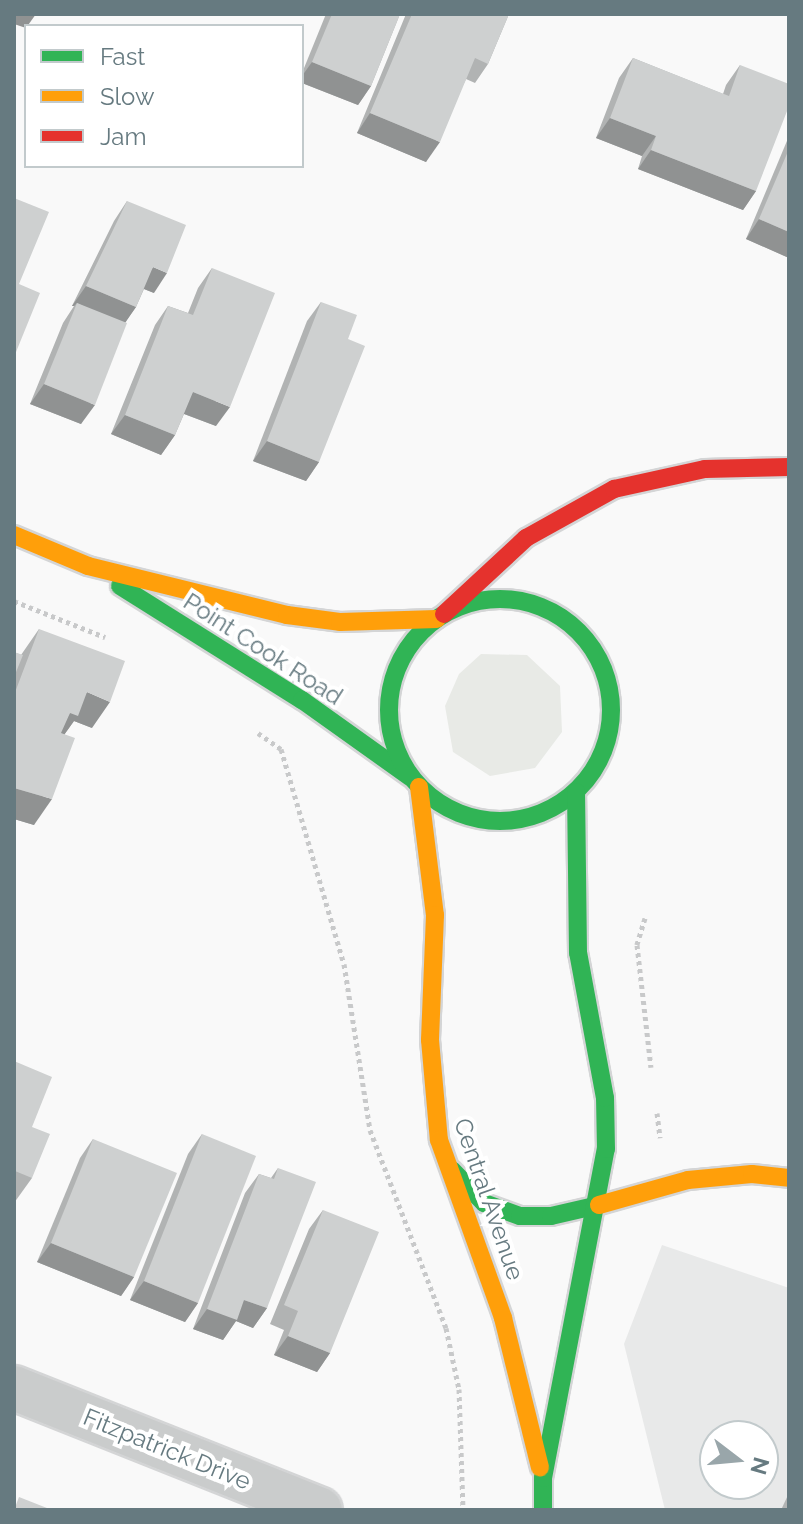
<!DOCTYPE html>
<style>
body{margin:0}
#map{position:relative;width:803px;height:1524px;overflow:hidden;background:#f9f9f9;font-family:Raleway,sans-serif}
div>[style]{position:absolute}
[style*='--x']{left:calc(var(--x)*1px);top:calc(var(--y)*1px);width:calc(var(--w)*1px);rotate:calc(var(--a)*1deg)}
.built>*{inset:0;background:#e8e9e9}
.green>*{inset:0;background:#e8eae6}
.path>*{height:5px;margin-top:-2.5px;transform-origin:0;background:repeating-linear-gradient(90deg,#c8c9ca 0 4px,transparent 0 8px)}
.roads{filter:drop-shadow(2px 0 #d4d5d6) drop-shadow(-2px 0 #d4d5d6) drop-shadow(0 2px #d4d5d6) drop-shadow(0 -2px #d4d5d6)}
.street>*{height:44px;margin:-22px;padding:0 22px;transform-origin:22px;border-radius:22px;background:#cacccc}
.fast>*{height:18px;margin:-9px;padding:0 9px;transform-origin:9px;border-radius:9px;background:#30b455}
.fast>.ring{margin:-9px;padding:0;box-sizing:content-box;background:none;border:18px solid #30b455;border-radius:50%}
.slow>*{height:18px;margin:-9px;padding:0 9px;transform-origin:9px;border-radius:9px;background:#ff9f0a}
.jam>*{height:18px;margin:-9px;padding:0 9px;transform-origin:9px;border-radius:9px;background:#e5322d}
.wall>*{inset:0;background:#b1b3b3}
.shaded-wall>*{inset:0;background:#909292}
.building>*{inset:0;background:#ced0d0}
span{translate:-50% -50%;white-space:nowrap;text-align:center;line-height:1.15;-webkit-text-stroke:8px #fff;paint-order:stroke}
.street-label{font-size:24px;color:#667a80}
.frame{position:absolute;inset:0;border:16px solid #667a80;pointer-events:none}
.legend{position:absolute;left:24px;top:24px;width:280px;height:144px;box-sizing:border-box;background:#fff;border:2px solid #c2cacc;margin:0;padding:10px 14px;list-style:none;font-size:24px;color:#667a80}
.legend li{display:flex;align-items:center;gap:16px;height:40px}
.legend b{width:40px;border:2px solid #c2cacc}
.north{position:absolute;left:699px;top:1420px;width:80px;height:80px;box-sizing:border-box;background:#fff;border:2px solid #c2cacc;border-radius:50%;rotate:106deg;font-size:22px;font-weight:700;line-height:32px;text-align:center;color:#667a80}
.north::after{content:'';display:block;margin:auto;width:28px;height:36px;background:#99a6aa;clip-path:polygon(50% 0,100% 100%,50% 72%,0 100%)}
</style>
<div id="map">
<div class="built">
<i style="clip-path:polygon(evenodd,662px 1245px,789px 1288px,789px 1510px,665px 1510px,624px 1344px,662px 1245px,715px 1436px,763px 1436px,763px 1484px,715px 1484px,715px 1436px)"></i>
</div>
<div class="green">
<i style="clip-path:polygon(481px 654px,527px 655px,560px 686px,562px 732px,535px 768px,490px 776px,453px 752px,445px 706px,459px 674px)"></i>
</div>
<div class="path">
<i style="--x:14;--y:601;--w:98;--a:21.6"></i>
<i style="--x:258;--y:733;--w:28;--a:35"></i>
<i style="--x:281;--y:749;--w:224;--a:73.7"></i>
<i style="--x:344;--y:964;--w:168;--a:81.1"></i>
<i style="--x:370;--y:1130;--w:212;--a:69"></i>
<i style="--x:446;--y:1328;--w:62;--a:78"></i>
<i style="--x:459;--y:1389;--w:121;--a:88.1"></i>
<i style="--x:645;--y:918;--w:28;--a:107"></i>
<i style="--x:637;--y:945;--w:123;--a:83.5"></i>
<i style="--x:657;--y:1113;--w:25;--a:83"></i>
</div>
<div class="roads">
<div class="street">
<i style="--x:14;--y:1388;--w:329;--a:21.7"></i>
</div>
<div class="fast">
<i style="--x:120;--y:586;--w:215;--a:32.1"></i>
<i style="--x:302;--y:700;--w:133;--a:35.5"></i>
<i class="ring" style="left:389px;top:599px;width:204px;height:204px"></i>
<i style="--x:452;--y:1170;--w:46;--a:45.9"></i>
<i style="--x:484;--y:1203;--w:38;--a:20"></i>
<i style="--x:520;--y:1216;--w:31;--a:0"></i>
<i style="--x:551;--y:1216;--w:49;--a:-12.9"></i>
<i style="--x:543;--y:1510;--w:32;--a:-90"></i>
<i style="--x:543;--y:1478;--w:335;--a:-79.2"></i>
<i style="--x:606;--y:1149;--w:51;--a:-91.1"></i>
<i style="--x:605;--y:1098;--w:147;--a:-100.5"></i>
<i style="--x:578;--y:953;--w:161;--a:-90.7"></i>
</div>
<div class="slow">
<i style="--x:14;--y:535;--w:80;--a:22.7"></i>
<i style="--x:88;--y:566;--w:205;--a:13.8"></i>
<i style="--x:287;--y:615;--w:53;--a:7.5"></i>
<i style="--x:340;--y:622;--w:97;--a:-1.8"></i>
<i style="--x:419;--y:787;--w:129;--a:82.9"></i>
<i style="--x:435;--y:915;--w:125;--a:92.3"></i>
<i style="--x:430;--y:1040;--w:100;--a:84.9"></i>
<i style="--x:439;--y:1140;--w:189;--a:70.2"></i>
<i style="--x:503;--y:1318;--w:154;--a:76.1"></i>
<i style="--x:599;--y:1205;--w:92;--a:-15.7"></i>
<i style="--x:688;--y:1180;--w:64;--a:-5.4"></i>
<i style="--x:752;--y:1174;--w:37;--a:6"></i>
</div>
<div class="jam">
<i style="--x:444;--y:614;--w:112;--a:-42.8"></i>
<i style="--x:526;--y:538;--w:101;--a:-29.1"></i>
<i style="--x:614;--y:489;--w:93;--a:-12.4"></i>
<i style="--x:705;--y:469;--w:84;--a:-1.4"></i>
</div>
</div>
<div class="wall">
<i style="clip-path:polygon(326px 14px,400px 14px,371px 86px,358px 105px,302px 83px,302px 73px)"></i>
<i style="clip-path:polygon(406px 14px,509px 14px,488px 64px,475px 83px,466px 79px,426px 162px,357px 133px)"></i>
<i style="clip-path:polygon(633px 58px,723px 94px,726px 85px,740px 65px,756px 191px,743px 210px,638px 169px,642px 156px,596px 138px,619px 78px)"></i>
<i style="clip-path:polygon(789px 136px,789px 258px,746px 239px)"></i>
<i style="clip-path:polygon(127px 201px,154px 293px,144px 289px,136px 307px,125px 322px,81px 424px,30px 404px,63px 323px,74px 306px,72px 306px,114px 221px)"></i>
<i style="clip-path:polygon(212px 268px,216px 426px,184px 414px,175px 435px,161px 455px,111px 434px,155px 325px,168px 306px,188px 313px,198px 288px)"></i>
<i style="clip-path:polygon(321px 302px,319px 462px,306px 481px,253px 461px,307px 321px)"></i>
<i style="clip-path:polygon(39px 629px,92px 728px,74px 721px,64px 735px,34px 825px,14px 819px,14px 652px,21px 655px)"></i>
<i style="clip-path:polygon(14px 1061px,32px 1127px,32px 1178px,14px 1203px)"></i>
<i style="clip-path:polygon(202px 1134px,198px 1303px,185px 1322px,130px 1300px,188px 1154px)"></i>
<i style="clip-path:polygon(93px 1139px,134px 1277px,121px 1296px,37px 1262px,80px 1158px)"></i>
<i style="clip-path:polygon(278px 1168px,267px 1308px,253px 1328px,236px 1321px,223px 1340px,193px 1329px,245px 1193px,259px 1174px,271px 1178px)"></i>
<i style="clip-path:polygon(323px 1210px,330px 1353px,317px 1372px,274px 1355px,284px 1330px,270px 1324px,309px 1229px)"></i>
<i style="clip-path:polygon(789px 1493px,789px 1510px,781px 1510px)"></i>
</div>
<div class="shaded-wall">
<i style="clip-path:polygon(14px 14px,36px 14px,26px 28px,14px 24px)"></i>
<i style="clip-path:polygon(312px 62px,371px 86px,358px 105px,302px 83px,302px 76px)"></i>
<i style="clip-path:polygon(370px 113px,440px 142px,426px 162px,357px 133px)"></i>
<i style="clip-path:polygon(610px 118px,656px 136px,642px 156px,596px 138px)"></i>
<i style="clip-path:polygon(651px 150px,756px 191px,743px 210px,638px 169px)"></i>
<i style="clip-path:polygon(759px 219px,789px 232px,789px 258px,746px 239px)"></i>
<i style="clip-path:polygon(153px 267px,167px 273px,154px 293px,139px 287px)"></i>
<i style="clip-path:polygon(86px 286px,136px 307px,123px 326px,77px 303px,74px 306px,72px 306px)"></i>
<i style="clip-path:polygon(44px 384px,95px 405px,81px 424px,30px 404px)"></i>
<i style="clip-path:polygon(193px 392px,230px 407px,216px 426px,179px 412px)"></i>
<i style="clip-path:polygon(125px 415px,175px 435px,161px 455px,111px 434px)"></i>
<i style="clip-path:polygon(267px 441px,319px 462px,306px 481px,253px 461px)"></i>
<i style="clip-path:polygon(87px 692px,110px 702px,92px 728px,74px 721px,59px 742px,52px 739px,70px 713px)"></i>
<i style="clip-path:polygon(14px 788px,52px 799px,34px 825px,14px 819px)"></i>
<i style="clip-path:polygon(51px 1243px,134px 1277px,121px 1296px,37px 1262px)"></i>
<i style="clip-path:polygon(144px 1281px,198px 1303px,185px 1322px,130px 1300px)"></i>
<i style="clip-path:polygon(244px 1300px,267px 1308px,253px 1328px,236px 1321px,223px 1340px,193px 1329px,207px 1309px)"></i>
<i style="clip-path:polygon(288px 1336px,330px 1353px,317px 1372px,274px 1355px)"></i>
</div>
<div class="building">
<i style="clip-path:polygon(332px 14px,400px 14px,371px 86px,312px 62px)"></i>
<i style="clip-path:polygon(412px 14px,509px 14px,488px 64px,475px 58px,440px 142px,370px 113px)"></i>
<i style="clip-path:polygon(633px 58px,729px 96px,740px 65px,789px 84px,789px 106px,756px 191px,651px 150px,656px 136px,610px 118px)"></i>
<i style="clip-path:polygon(789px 149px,789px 232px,759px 219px)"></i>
<i style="clip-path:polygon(14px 198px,49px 212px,19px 284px,40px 293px,14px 357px)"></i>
<i style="clip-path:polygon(127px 201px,186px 225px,167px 273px,153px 267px,136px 307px,86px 286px)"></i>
<i style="clip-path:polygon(212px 268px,275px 293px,230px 407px,193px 392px,175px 435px,125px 415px,168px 306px,193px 315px)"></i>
<i style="clip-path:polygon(321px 302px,357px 315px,348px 339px,365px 346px,319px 462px,267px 441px)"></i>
<i style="clip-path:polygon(77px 303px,127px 323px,95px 405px,44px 384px)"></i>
<i style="clip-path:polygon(39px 629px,125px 661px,110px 702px,87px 692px,78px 716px,70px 713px,61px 733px,75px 738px,52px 799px,14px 788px,14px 695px)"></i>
<i style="clip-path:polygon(14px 652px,23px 655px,14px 677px)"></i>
<i style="clip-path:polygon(14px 1061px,52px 1077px,32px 1127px,50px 1134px,32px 1178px,15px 1171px,14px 1173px)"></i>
<i style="clip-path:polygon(202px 1134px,256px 1156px,198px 1303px,144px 1281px)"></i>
<i style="clip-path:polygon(93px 1139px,177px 1173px,134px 1277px,51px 1243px)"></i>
<i style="clip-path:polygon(278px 1168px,316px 1182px,267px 1308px,244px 1300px,237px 1320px,207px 1309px,259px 1174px,274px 1179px)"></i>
<i style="clip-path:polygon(323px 1210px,379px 1232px,330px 1353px,288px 1336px,298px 1311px,284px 1305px)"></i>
<i style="clip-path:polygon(19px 1497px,52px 1510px,14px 1510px)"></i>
</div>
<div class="street-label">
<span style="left:263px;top:649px;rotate:33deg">Point Cook Road</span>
<span style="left:489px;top:1199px;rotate:71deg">Central Avenue</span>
<span style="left:167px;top:1449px;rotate:22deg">Fitzpatrick Drive</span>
</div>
<div class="frame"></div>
<ul class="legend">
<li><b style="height:10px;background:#30b455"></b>Fast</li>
<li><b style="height:10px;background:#ff9f0a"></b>Slow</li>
<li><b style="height:10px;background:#e5322d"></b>Jam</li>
</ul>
<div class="north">N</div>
</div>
